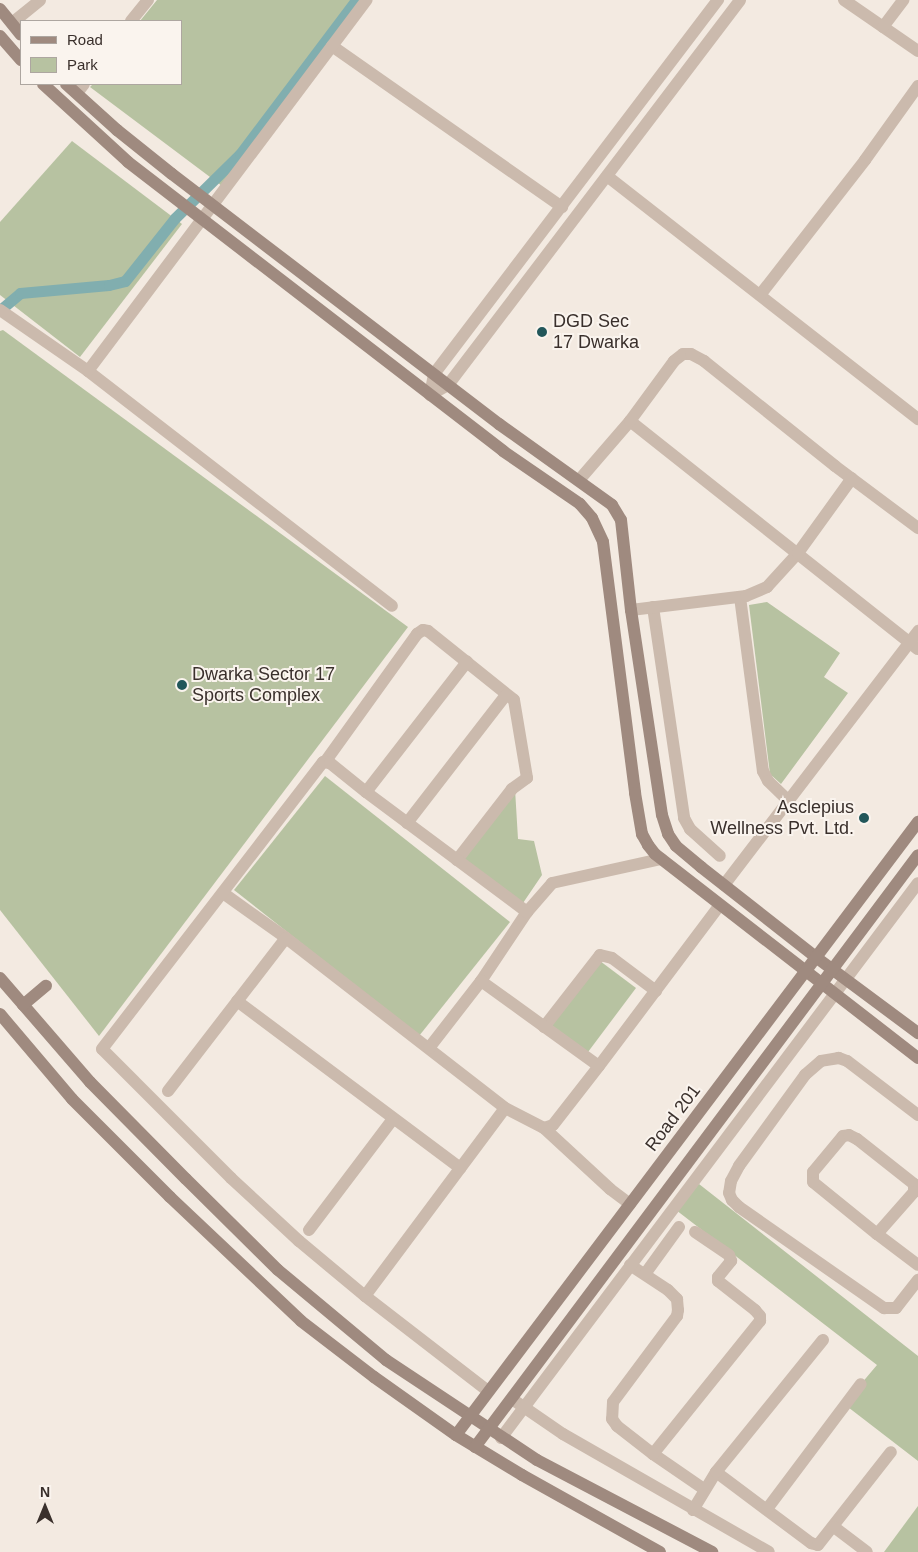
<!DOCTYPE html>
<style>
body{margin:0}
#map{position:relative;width:918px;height:1552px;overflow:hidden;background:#f3eae1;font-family:Arial,sans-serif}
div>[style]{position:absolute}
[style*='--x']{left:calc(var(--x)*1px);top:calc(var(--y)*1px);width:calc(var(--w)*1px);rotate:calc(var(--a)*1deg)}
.green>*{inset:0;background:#b7c2a1}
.canal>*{height:11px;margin:-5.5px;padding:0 5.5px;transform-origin:5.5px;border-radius:5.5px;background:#81aeaf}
.street>*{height:12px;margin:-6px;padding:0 6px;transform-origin:6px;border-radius:6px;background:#cbbaad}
.secondary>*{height:12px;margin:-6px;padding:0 6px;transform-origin:6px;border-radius:6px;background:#9f8a7f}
.dots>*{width:14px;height:14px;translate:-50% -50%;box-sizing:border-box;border:2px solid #faf4ee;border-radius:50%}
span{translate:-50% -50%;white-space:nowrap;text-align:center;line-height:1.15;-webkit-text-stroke:4px #faf4ee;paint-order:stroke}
.poi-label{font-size:18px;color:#3a302c}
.left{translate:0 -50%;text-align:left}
.right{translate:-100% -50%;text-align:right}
.street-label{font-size:18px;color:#3a302c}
.legend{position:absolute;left:20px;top:20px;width:162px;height:65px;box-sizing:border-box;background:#faf4ee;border:1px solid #ada6a0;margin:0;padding:6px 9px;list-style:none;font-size:15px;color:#3a302c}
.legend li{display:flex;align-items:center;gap:10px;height:25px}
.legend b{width:25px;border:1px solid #ada6a0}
.north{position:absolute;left:20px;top:1482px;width:50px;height:50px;-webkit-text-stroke:4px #faf4ee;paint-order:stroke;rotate:0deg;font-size:14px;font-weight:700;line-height:20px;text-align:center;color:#3a302c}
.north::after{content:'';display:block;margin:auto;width:18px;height:22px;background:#3a302c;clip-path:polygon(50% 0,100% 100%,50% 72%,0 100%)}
</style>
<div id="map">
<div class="green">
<i style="clip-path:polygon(157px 0,364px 0,222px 186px,90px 87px,93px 84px,181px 84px,181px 21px,140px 21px)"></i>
<i style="clip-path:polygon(72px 141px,182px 224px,80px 357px,0 295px,0 222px)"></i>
<i style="clip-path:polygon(3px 330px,408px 627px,99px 1036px,0 910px,0 331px)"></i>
<i style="clip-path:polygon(767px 602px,840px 653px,824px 677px,848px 693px,781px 784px,770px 774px,749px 605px)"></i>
<i style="clip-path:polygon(325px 776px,510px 922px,419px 1036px,234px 890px)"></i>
<i style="clip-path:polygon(515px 789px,518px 839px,534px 841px,542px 875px,523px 903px,462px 859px)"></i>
<i style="clip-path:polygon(600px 961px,636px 988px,588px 1052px,551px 1025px)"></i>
<i style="clip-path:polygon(699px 1184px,918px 1356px,918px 1461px,844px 1404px,877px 1365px,676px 1210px)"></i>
<i style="clip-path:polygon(918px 1506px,918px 1552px,884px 1552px)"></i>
</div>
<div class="canal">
<i style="--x:0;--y:310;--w:26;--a:-40"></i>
<i style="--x:20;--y:293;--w:89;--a:-5.1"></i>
<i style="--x:109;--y:285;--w:16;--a:-14"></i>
<i style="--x:125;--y:281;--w:80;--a:-51.6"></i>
<i style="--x:175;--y:218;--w:91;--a:-44.6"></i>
<i style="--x:240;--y:154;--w:193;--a:-53"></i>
</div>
<div class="street">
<i style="--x:844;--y:0;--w:90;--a:34.6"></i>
<i style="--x:131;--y:21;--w:27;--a:-51"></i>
<i style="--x:12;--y:23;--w:36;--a:-39"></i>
<i style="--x:883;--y:27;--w:34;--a:-53"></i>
<i style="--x:332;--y:46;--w:281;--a:35"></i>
<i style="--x:77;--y:93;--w:11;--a:-52"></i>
<i style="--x:607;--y:176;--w:395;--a:38"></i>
<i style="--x:760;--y:295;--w:171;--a:-52.1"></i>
<i style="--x:865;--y:160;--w:91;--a:-54.4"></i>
<i style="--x:0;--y:310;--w:107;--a:34.7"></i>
<i style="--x:88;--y:371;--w:384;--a:37.7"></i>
<i style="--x:88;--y:371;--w:464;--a:-53.1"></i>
<i style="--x:430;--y:395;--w:21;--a:-29"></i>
<i style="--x:448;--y:385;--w:483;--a:-52.8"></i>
<i style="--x:430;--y:395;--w:21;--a:-79"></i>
<i style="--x:434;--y:374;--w:470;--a:-52.8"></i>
<i style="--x:630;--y:421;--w:367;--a:38.4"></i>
<i style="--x:580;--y:479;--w:77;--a:-49.2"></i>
<i style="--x:630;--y:421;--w:74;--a:-53.7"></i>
<i style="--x:674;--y:361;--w:11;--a:-38"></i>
<i style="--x:683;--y:354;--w:8;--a:0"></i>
<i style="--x:691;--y:354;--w:15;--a:28"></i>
<i style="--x:704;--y:361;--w:168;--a:38.7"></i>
<i style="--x:835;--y:466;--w:104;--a:36.8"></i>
<i style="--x:740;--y:597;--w:176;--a:82.5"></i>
<i style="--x:763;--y:771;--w:11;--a:63"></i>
<i style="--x:768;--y:781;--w:29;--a:44"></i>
<i style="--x:653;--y:607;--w:213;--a:81.6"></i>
<i style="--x:684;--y:818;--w:13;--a:61"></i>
<i style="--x:690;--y:829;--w:40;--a:42"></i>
<i style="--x:631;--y:610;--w:116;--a:-6.9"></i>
<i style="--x:746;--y:596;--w:23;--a:-23"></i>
<i style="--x:767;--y:587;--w:46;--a:-47.6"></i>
<i style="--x:798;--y:553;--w:92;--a:-54.2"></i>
<i style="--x:325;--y:762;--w:158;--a:-54.3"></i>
<i style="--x:417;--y:634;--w:7;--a:-34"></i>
<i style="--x:423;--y:630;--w:5;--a:11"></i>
<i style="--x:428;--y:631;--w:110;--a:38.7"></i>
<i style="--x:514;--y:700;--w:79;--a:80.5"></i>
<i style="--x:527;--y:778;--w:19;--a:144"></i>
<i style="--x:512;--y:789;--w:90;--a:127.8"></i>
<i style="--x:366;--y:792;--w:165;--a:-52.2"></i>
<i style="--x:407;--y:823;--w:162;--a:-52.3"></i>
<i style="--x:724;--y:885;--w:320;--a:-52.6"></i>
<i style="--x:223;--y:893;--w:77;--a:35.5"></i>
<i style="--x:286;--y:938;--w:277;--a:37.8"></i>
<i style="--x:505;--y:1108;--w:44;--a:27.1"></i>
<i style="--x:544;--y:1128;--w:9;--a:-18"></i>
<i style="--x:553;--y:1125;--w:75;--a:-52.1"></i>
<i style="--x:599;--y:1066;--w:201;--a:-53.1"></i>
<i style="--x:481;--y:981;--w:83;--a:-56.3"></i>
<i style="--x:527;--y:912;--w:38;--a:-49"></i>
<i style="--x:552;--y:883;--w:112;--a:-12.4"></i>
<i style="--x:237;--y:1001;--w:279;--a:36.8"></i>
<i style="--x:544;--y:1027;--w:91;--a:-52.1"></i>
<i style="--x:600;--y:955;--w:12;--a:14"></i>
<i style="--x:612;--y:958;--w:55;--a:36.9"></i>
<i style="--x:429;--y:1048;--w:85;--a:-52.2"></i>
<i style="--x:481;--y:981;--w:145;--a:35.8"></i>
<i style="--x:168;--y:1091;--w:193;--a:-52.4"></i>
<i style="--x:918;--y:1115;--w:89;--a:-142.7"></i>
<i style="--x:847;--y:1061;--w:9;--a:-159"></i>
<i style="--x:839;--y:1058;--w:18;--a:171"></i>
<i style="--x:821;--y:1061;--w:21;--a:139"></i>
<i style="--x:805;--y:1075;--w:112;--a:126"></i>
<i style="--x:739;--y:1166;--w:17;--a:118"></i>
<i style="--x:731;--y:1181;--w:12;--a:99"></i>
<i style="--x:729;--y:1193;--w:8;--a:67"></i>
<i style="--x:732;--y:1200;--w:10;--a:45"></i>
<i style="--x:739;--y:1207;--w:177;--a:34.9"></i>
<i style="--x:884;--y:1308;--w:12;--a:0"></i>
<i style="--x:896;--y:1308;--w:36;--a:-52"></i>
<i style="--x:544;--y:1128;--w:90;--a:42.7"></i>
<i style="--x:610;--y:1189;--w:25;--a:37"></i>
<i style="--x:309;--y:1230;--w:139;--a:-52.9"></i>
<i style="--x:877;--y:1234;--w:82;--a:-140.9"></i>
<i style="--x:813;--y:1182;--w:10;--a:-90"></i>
<i style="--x:813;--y:1172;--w:47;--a:-50.2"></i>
<i style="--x:843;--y:1136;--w:6;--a:-9"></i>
<i style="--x:849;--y:1135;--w:9;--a:27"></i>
<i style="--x:857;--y:1139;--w:73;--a:38.3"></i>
<i style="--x:914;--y:1184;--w:8;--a:90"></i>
<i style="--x:914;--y:1192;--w:56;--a:131.4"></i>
<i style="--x:877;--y:1234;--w:51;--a:37.1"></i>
<i style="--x:630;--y:1265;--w:45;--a:33.3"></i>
<i style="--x:668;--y:1290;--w:13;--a:45"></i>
<i style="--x:677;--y:1299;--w:11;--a:85"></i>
<i style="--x:678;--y:1310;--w:6;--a:99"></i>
<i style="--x:677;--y:1316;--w:107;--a:126.7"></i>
<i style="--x:613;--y:1402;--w:17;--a:93"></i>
<i style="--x:612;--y:1419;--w:9;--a:54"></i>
<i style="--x:617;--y:1426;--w:46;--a:37.9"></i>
<i style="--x:653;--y:1454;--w:62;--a:34.5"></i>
<i style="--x:645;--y:1274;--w:58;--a:-54.1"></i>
<i style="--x:365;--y:1296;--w:234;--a:-53.3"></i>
<i style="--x:488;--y:1391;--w:155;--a:-142.3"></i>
<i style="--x:365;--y:1296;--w:86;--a:-140.2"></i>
<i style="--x:299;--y:1241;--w:93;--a:-137.2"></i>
<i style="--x:231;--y:1178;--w:182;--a:-135"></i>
<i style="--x:102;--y:1049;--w:362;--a:-52.4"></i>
<i style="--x:323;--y:762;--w:7;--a:8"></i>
<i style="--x:330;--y:763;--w:46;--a:38.9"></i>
<i style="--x:366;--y:792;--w:201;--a:36.7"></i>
<i style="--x:512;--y:1399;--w:62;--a:34.5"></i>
<i style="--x:563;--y:1434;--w:237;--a:29.8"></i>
<i style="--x:501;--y:1438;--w:694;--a:-53.08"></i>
<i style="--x:653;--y:1454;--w:171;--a:-51.2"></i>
<i style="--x:760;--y:1321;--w:5;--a:-90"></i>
<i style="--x:760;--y:1316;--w:8;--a:-130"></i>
<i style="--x:755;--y:1310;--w:47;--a:-141.9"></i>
<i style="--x:718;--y:1281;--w:4;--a:-90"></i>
<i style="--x:718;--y:1277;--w:21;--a:-51"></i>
<i style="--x:731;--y:1261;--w:6;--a:-108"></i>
<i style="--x:729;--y:1255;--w:41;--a:-145.9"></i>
<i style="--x:716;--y:1472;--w:119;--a:36.8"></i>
<i style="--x:811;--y:1543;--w:7;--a:16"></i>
<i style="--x:818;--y:1545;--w:118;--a:-51.9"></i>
<i style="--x:767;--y:1509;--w:156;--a:-53.1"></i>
<i style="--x:693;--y:1510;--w:44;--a:-58.8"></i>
<i style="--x:716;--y:1472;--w:170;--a:-51"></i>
<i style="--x:834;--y:1527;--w:41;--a:37.1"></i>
</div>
<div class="secondary">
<i style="--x:0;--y:9;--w:33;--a:51"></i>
<i style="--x:0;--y:36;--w:32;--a:49"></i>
<i style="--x:43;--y:84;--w:115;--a:42.5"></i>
<i style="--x:128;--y:162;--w:473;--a:37.6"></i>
<i style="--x:503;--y:451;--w:93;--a:34.5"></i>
<i style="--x:580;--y:504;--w:18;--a:49"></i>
<i style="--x:592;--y:518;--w:26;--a:65"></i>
<i style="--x:603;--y:542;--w:253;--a:82.7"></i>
<i style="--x:635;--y:793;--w:42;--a:80.3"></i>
<i style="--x:642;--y:834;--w:13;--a:61"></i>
<i style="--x:648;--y:845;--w:11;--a:52"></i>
<i style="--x:655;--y:854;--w:333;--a:37.8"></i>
<i style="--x:66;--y:84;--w:69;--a:42"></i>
<i style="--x:117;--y:130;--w:70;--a:38.7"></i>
<i style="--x:172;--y:174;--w:412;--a:37.4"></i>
<i style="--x:499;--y:424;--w:139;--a:35.6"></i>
<i style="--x:612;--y:505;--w:17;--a:59"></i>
<i style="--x:621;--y:520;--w:91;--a:83.7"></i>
<i style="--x:631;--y:610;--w:207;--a:81.4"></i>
<i style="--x:662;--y:815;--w:20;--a:72"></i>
<i style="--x:668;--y:834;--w:14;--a:56"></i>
<i style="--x:676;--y:846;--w:33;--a:40"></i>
<i style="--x:701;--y:867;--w:147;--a:38.1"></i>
<i style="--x:817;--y:958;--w:126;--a:36.6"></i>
<i style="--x:0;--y:978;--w:138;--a:49.1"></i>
<i style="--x:90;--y:1082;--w:136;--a:45.3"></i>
<i style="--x:186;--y:1179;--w:129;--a:44.7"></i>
<i style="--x:278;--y:1270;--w:141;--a:39.8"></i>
<i style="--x:386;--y:1360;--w:181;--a:33.5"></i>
<i style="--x:537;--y:1460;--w:198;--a:27.7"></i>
<i style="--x:23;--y:1005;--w:30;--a:-40"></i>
<i style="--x:0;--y:1014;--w:111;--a:49.7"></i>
<i style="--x:72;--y:1099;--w:139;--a:45"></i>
<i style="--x:170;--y:1197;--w:180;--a:43.4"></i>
<i style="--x:301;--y:1321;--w:92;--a:37.5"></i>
<i style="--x:374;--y:1377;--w:100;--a:35.3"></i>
<i style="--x:456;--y:1435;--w:77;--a:31.2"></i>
<i style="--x:522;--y:1475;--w:158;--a:29.2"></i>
<i style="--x:456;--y:1435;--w:768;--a:-53"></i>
<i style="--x:475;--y:1447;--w:739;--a:-53.19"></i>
</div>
<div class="dots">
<i style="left:542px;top:332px;background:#22575a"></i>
<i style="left:182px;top:685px;background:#22575a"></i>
<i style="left:864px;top:818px;background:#22575a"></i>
</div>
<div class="poi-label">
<span class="left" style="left:553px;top:332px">DGD Sec<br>17 Dwarka</span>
<span class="left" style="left:192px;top:685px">Dwarka Sector 17<br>Sports Complex</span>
<span class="right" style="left:854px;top:818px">Asclepius<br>Wellness Pvt. Ltd.</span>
</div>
<div class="street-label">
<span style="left:673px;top:1118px;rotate:-53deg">Road 201</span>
</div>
<ul class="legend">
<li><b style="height:6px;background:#9f8a7f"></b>Road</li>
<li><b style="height:14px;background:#b7c2a1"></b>Park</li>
</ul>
<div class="north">N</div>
</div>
